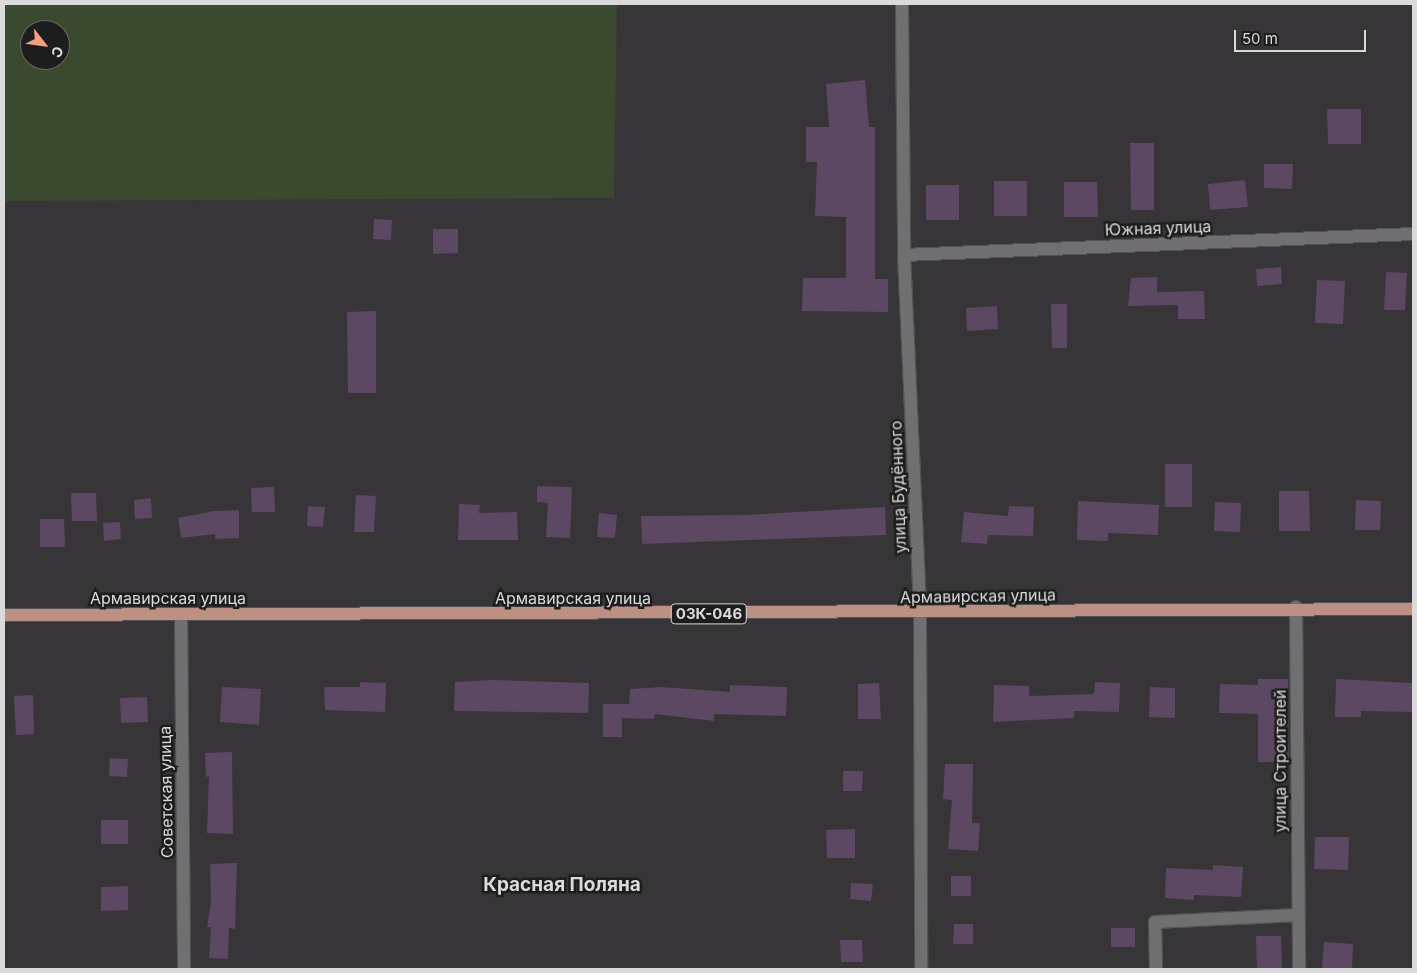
<!DOCTYPE html>
<meta charset="utf-8">
<style>
body{margin:0}
#map{position:relative;width:1417px;height:973px;overflow:hidden;background:#373537;font-family:Inter,sans-serif}
div>[style]{position:absolute}
[style*='--x']{left:calc(var(--x)*1px);top:calc(var(--y)*1px);width:calc(var(--w)*1px);rotate:calc(var(--a)*1deg)}
.green>*{inset:0;background:#3b492f}
.building>*{inset:0;background:#5c4862}
.roads{filter:drop-shadow(1px 0 #535254) drop-shadow(-1px 0 #535254) drop-shadow(0 1px #535254) drop-shadow(0 -1px #535254)}
.street>*{height:12px;margin:-6px;padding:0 6px;transform-origin:6px;border-radius:6px;background:#716f71}
.primary>*{height:12px;margin:-6px;padding:0 6px;transform-origin:6px;border-radius:6px;background:#bc9184}
span{translate:-50% -50%;white-space:nowrap;text-align:center;line-height:1.15;-webkit-text-stroke:5px #1e1d1e;paint-order:stroke}
.shield-label span{padding:1px 4px;background:#1e1d1e;border:1px solid;border-radius:4px;-webkit-text-stroke-width:0}
.shield-label{font-size:15px;color:#dbdadb;font-weight:700}
.street-label{font-size:16px;color:#dbdadb}
.quarter-label{font-size:19px;color:#dbdadb;font-weight:700}
.frame{position:absolute;inset:0;border:5px solid #dbdadb;pointer-events:none}
.north{position:absolute;left:20px;top:20px;width:50px;height:50px;box-sizing:border-box;background:#1e1d1e;border:1px solid #6a696a;border-radius:50%;rotate:120deg;font-size:14px;font-weight:700;line-height:20px;text-align:center;color:#dbdadb}
.north::after{content:'';display:block;margin:auto;width:18px;height:22px;background:#f3a081;clip-path:polygon(50% 0,100% 100%,50% 72%,0 100%)}
.scale{position:absolute;left:1234px;top:30px;width:132px;height:22px;box-sizing:border-box;border:2px solid #dbdadb;border-top:0;padding-left:6px;font-size:15px;line-height:18px;white-space:nowrap;color:#dbdadb;-webkit-text-stroke:4px #1e1d1e;paint-order:stroke}
</style>
<div id="map">
<div class="green">
<i style="clip-path:polygon(evenodd,4px 4px,617px 4px,614px 198px,4px 201px,4px 4px,30px 30px,60px 30px,60px 60px,30px 60px,30px 30px)"></i>
</div>
<div class="building">
<i style="clip-path:polygon(865px 80px,869px 127px,875px 127px,875px 279px,888px 279px,888px 312px,802px 311px,803px 278px,846px 278px,846px 217px,815px 216px,817px 162px,806px 162px,806px 127px,829px 127px,826px 84px)"></i>
<i style="clip-path:polygon(1327px 109px,1361px 109px,1361px 144px,1328px 144px)"></i>
<i style="clip-path:polygon(1130px 143px,1154px 143px,1154px 210px,1131px 210px)"></i>
<i style="clip-path:polygon(1264px 164px,1293px 164px,1292px 189px,1264px 188px)"></i>
<i style="clip-path:polygon(1245px 180px,1248px 207px,1210px 210px,1208px 184px)"></i>
<i style="clip-path:polygon(994px 181px,1027px 181px,1027px 216px,994px 216px)"></i>
<i style="clip-path:polygon(1064px 182px,1097px 182px,1098px 217px,1064px 217px)"></i>
<i style="clip-path:polygon(926px 185px,959px 185px,959px 220px,926px 220px)"></i>
<i style="clip-path:polygon(374px 219px,392px 220px,391px 240px,373px 239px)"></i>
<i style="clip-path:polygon(433px 229px,458px 229px,458px 253px,433px 254px)"></i>
<i style="clip-path:polygon(1281px 267px,1282px 284px,1257px 286px,1256px 269px)"></i>
<i style="clip-path:polygon(1386px 272px,1407px 273px,1405px 310px,1384px 310px)"></i>
<i style="clip-path:polygon(1157px 277px,1157px 292px,1204px 291px,1205px 319px,1178px 319px,1178px 305px,1128px 306px,1131px 278px)"></i>
<i style="clip-path:polygon(1317px 280px,1345px 281px,1343px 324px,1315px 323px)"></i>
<i style="clip-path:polygon(1051px 304px,1067px 304px,1067px 348px,1052px 348px)"></i>
<i style="clip-path:polygon(997px 306px,998px 329px,967px 331px,966px 308px)"></i>
<i style="clip-path:polygon(376px 311px,376px 393px,348px 393px,347px 312px)"></i>
<i style="clip-path:polygon(1165px 464px,1192px 464px,1192px 507px,1165px 507px)"></i>
<i style="clip-path:polygon(537px 486px,572px 487px,570px 538px,546px 537px,548px 503px,537px 502px)"></i>
<i style="clip-path:polygon(274px 487px,275px 512px,252px 512px,251px 488px)"></i>
<i style="clip-path:polygon(1279px 491px,1309px 491px,1310px 531px,1279px 531px)"></i>
<i style="clip-path:polygon(71px 493px,96px 493px,97px 521px,72px 521px)"></i>
<i style="clip-path:polygon(356px 495px,376px 496px,374px 532px,354px 532px)"></i>
<i style="clip-path:polygon(151px 498px,152px 518px,135px 519px,134px 500px)"></i>
<i style="clip-path:polygon(1356px 500px,1381px 501px,1380px 530px,1355px 530px)"></i>
<i style="clip-path:polygon(1078px 501px,1159px 505px,1158px 535px,1108px 533px,1108px 541px,1077px 540px)"></i>
<i style="clip-path:polygon(1215px 502px,1241px 503px,1240px 532px,1214px 531px)"></i>
<i style="clip-path:polygon(459px 504px,480px 505px,479px 513px,517px 512px,518px 540px,458px 540px)"></i>
<i style="clip-path:polygon(308px 506px,325px 507px,323px 527px,307px 526px)"></i>
<i style="clip-path:polygon(1009px 506px,1034px 507px,1033px 536px,988px 535px,987px 544px,961px 542px,964px 512px,1008px 516px)"></i>
<i style="clip-path:polygon(885px 507px,886px 535px,642px 544px,641px 516px,745px 515px)"></i>
<i style="clip-path:polygon(239px 510px,239px 538px,215px 539px,215px 534px,181px 538px,178px 518px,214px 511px)"></i>
<i style="clip-path:polygon(599px 513px,617px 515px,615px 538px,597px 537px)"></i>
<i style="clip-path:polygon(40px 519px,64px 519px,65px 547px,40px 547px)"></i>
<i style="clip-path:polygon(120px 522px,121px 539px,104px 541px,103px 523px)"></i>
<i style="clip-path:polygon(1258px 679px,1288px 679px,1289px 762px,1258px 762px,1258px 714px,1219px 713px,1220px 684px,1258px 685px)"></i>
<i style="clip-path:polygon(1336px 679px,1413px 683px,1413px 712px,1361px 711px,1361px 717px,1335px 717px)"></i>
<i style="clip-path:polygon(493px 680px,589px 683px,588px 713px,454px 711px,455px 682px)"></i>
<i style="clip-path:polygon(360px 682px,386px 683px,385px 712px,325px 710px,324px 687px,360px 687px)"></i>
<i style="clip-path:polygon(1095px 682px,1120px 683px,1119px 712px,1074px 711px,1074px 718px,993px 722px,994px 685px,1029px 686px,1029px 696px,1094px 694px)"></i>
<i style="clip-path:polygon(879px 683px,881px 719px,858px 719px,858px 684px)"></i>
<i style="clip-path:polygon(730px 685px,787px 687px,786px 716px,714px 714px,714px 721px,655px 714px,654px 719px,622px 718px,622px 737px,603px 737px,603px 704px,629px 704px,630px 689px,662px 687px,730px 692px)"></i>
<i style="clip-path:polygon(222px 687px,261px 689px,259px 725px,220px 722px)"></i>
<i style="clip-path:polygon(1150px 687px,1175px 688px,1175px 718px,1149px 717px)"></i>
<i style="clip-path:polygon(33px 695px,34px 734px,16px 735px,14px 696px)"></i>
<i style="clip-path:polygon(147px 697px,148px 722px,121px 723px,120px 698px)"></i>
<i style="clip-path:polygon(232px 752px,233px 834px,207px 833px,209px 776px,206px 777px,205px 753px)"></i>
<i style="clip-path:polygon(110px 758px,128px 759px,127px 777px,109px 776px)"></i>
<i style="clip-path:polygon(945px 764px,973px 764px,972px 823px,980px 823px,978px 851px,948px 849px,952px 800px,943px 799px)"></i>
<i style="clip-path:polygon(843px 771px,863px 771px,862px 791px,843px 791px)"></i>
<i style="clip-path:polygon(101px 820px,128px 820px,128px 844px,101px 844px)"></i>
<i style="clip-path:polygon(855px 829px,855px 858px,827px 858px,826px 830px)"></i>
<i style="clip-path:polygon(1315px 837px,1349px 837px,1348px 870px,1314px 869px)"></i>
<i style="clip-path:polygon(237px 863px,235px 929px,229px 928px,228px 959px,209px 958px,211px 927px,207px 927px,211px 902px,210px 864px)"></i>
<i style="clip-path:polygon(1213px 865px,1243px 867px,1241px 897px,1194px 895px,1194px 900px,1165px 898px,1166px 868px,1213px 870px)"></i>
<i style="clip-path:polygon(951px 876px,971px 876px,971px 896px,951px 896px)"></i>
<i style="clip-path:polygon(851px 883px,873px 884px,871px 901px,850px 899px)"></i>
<i style="clip-path:polygon(128px 886px,128px 910px,101px 911px,101px 887px)"></i>
<i style="clip-path:polygon(954px 924px,973px 924px,973px 944px,953px 944px)"></i>
<i style="clip-path:polygon(1111px 928px,1135px 928px,1135px 947px,1111px 947px)"></i>
<i style="clip-path:polygon(1256px 936px,1281px 936px,1282px 969px,1257px 969px)"></i>
<i style="clip-path:polygon(840px 940px,862px 940px,863px 962px,841px 962px)"></i>
<i style="clip-path:polygon(1324px 942px,1353px 944px,1352px 969px,1322px 969px)"></i>
</div>
<div class="roads">
<div class="street">
<i style="--x:902;--y:4;--w:251;--a:89.5"></i>
<i style="--x:904;--y:255;--w:358;--a:87.4"></i>
<i style="--x:920;--y:613;--w:356;--a:89.8"></i>
<i style="--x:904;--y:255;--w:509;--a:-2.36"></i>
<i style="--x:1296;--y:607;--w:362;--a:89.5"></i>
<i style="--x:181;--y:614;--w:355;--a:89.5"></i>
<i style="--x:1156;--y:969;--w:47;--a:-91.2"></i>
<i style="--x:1155;--y:922;--w:143;--a:-2.8"></i>
</div>
<div class="primary">
<i style="--x:4;--y:615;--w:1409;--a:-0.24"></i>
</div>
</div>
<div class="shield-label">
<span style="left:709px;top:614px">03К-046</span>
</div>
<div class="street-label">
<span style="left:1158px;top:228px;rotate:-2deg">Южная улица</span>
<span style="left:898px;top:487px;rotate:-92deg">улица Будённого</span>
<span style="left:978px;top:596px;rotate:-1deg">Армавирская улица</span>
<span style="left:168px;top:598px">Армавирская улица</span>
<span style="left:573px;top:598px">Армавирская улица</span>
<span style="left:1280px;top:761px;rotate:-90deg">улица Строителей</span>
<span style="left:166px;top:792px;rotate:-91deg">Советская улица</span>
</div>
<div class="quarter-label">
<span style="left:562px;top:885px">Красная Поляна</span>
</div>
<div class="frame"></div>
<div class="north">С</div>
<div class="scale">50 m</div>
</div>
